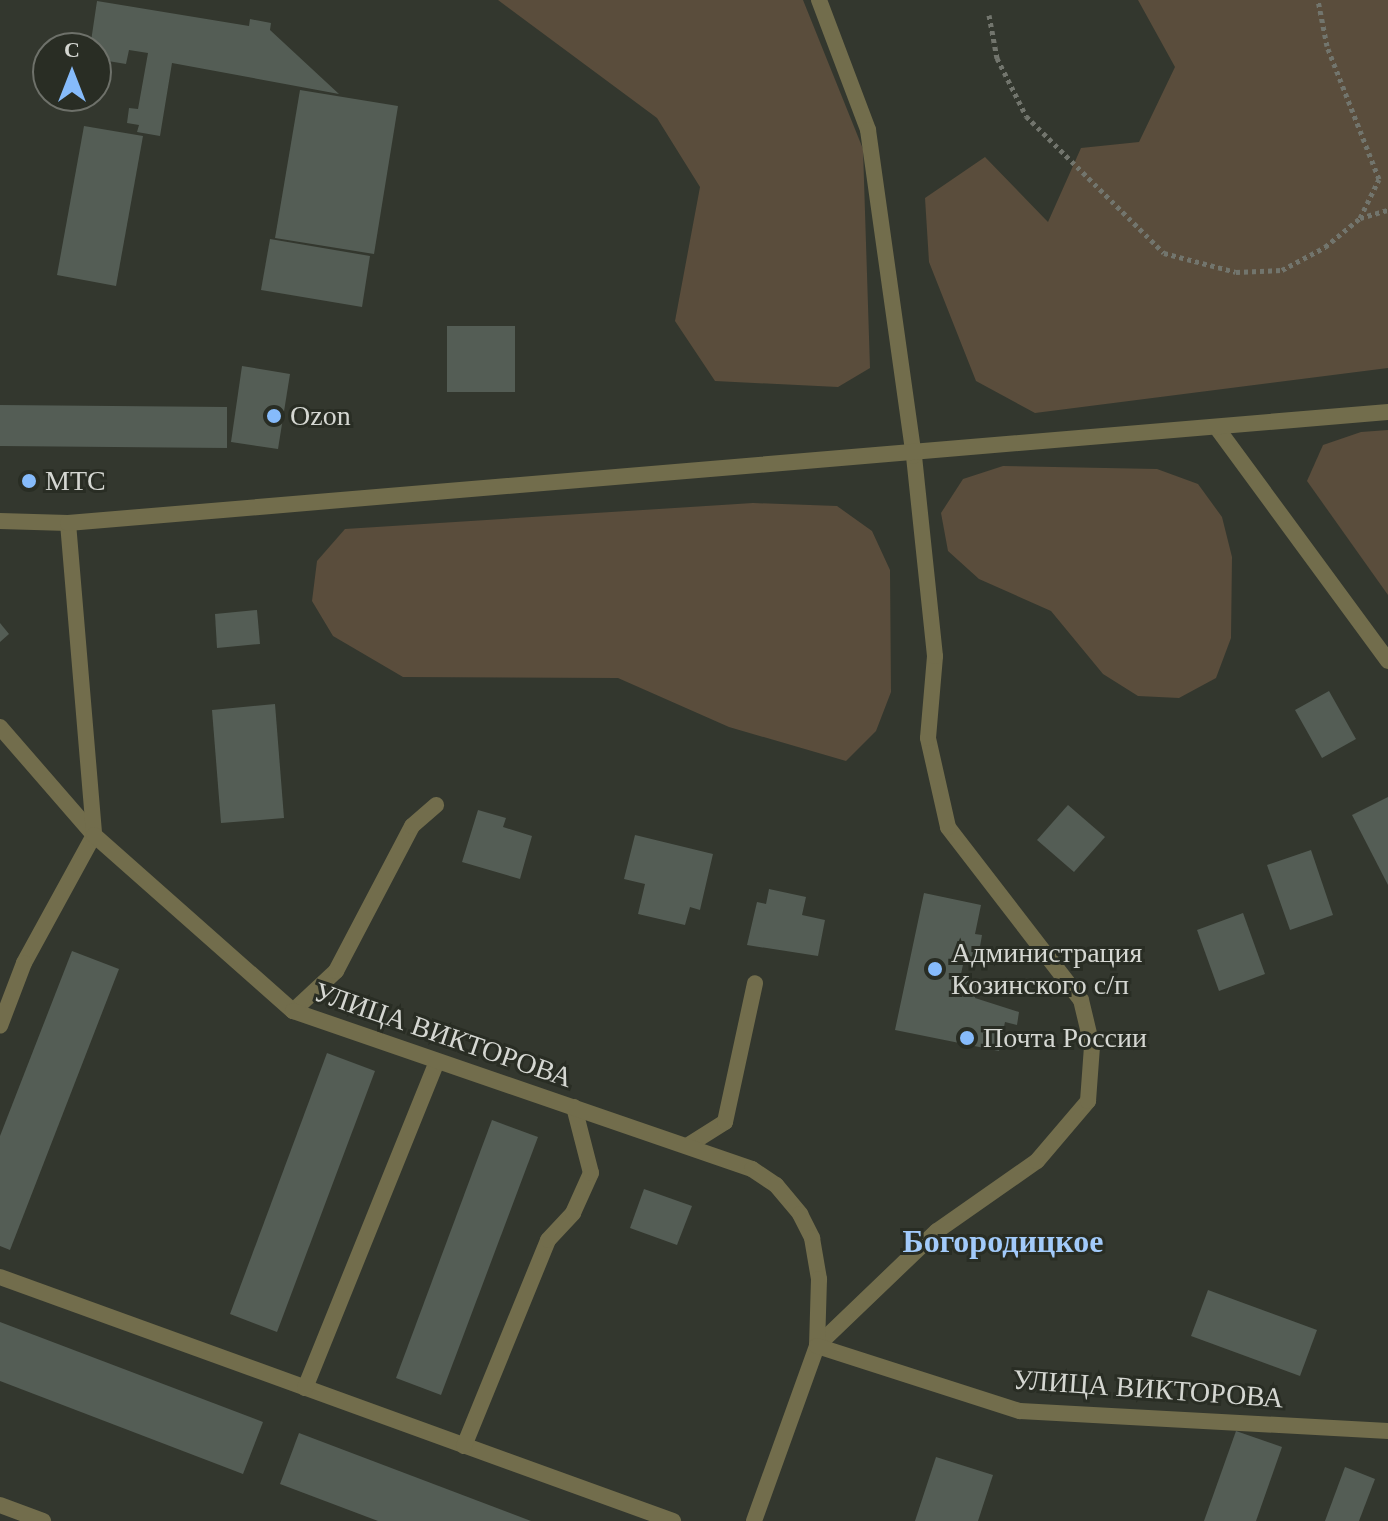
<!DOCTYPE html>
<meta charset="utf-8">
<style>
body{margin:0}
#map{position:relative;width:1388px;height:1521px;overflow:hidden;background:#33372e;font-family:Georgia,serif}
div>[style]{position:absolute}
[style*='--x']{left:calc(var(--x)*1px);top:calc(var(--y)*1px);width:calc(var(--w)*1px);rotate:calc(var(--a)*1deg)}
.green>*{inset:0;background:#5a4d3c}
.building>*{inset:0;background:#545d55}
.path>*{height:5px;margin-top:-2.5px;transform-origin:0;background:repeating-linear-gradient(90deg,#72756d 0 4px,transparent 0 8px)}
.service>*{height:16px;margin:-8px;padding:0 8px;transform-origin:8px;border-radius:8px;background:#726d4c}
.minor>*{height:16px;margin:-8px;padding:0 8px;transform-origin:8px;border-radius:8px;background:#726d4c}
.tertiary>*{height:16px;margin:-8px;padding:0 8px;transform-origin:8px;border-radius:8px;background:#726d4c}
.dots>*{width:22px;height:22px;translate:-50% -50%;box-sizing:border-box;border:4px solid #292d24;border-radius:50%}
span{translate:-50% -50%;white-space:nowrap;text-align:center;line-height:1.15;-webkit-text-stroke:6px #292d24;paint-order:stroke}
.poi-label{font-size:28px;color:#d5d7d2}
.left{translate:0 -50%;text-align:left}
.street-label{font-size:28px;color:#d5d7d2}
.quarter-label{font-size:32px;color:#a2cafa;font-weight:700}
.north{position:absolute;left:32px;top:32px;width:80px;height:80px;box-sizing:border-box;background:#292d24;border:2px solid #6e716a;border-radius:50%;rotate:0deg;font-size:22px;font-weight:700;line-height:32px;text-align:center;color:#d5d7d2}
.north::after{content:'';display:block;margin:auto;width:28px;height:36px;background:#86bbfb;clip-path:polygon(50% 0,100% 100%,50% 72%,0 100%)}
</style>
<div id="map">
<div class="green">
<i style="clip-path:polygon(498px 0,803px 0,863px 149px,870px 368px,838px 387px,715px 381px,675px 321px,700px 187px,657px 118px)"></i>
<i style="clip-path:polygon(1138px 0,1388px 0,1388px 368px,1035px 413px,976px 381px,929px 262px,925px 198px,985px 157px,1048px 222px,1081px 148px,1139px 142px,1175px 67px)"></i>
<i style="clip-path:polygon(1388px 430px,1388px 595px,1307px 481px,1323px 445px,1361px 432px)"></i>
<i style="clip-path:polygon(1003px 466px,1157px 469px,1198px 484px,1222px 517px,1232px 557px,1231px 638px,1216px 678px,1179px 698px,1138px 696px,1103px 674px,1051px 611px,979px 579px,948px 551px,941px 513px,963px 479px)"></i>
<i style="clip-path:polygon(753px 503px,837px 506px,872px 531px,890px 570px,891px 692px,876px 731px,846px 761px,729px 727px,618px 678px,403px 677px,333px 636px,312px 601px,317px 561px,345px 529px)"></i>
</div>
<div class="building">
<i style="clip-path:polygon(97px 1px,249px 26px,250px 19px,271px 23px,270px 30px,339px 94px,172px 63px,160px 136px,137px 132px,139px 125px,127px 123px,129px 108px,138px 109px,148px 53px,129px 50px,126px 64px,96px 59px,96px 48px,90px 48px)"></i>
<i style="clip-path:polygon(300px 90px,398px 106px,374px 254px,275px 238px)"></i>
<i style="clip-path:polygon(84px 126px,143px 136px,116px 286px,57px 275px)"></i>
<i style="clip-path:polygon(270px 239px,370px 256px,362px 307px,261px 290px)"></i>
<i style="clip-path:polygon(447px 326px,515px 326px,515px 392px,447px 392px)"></i>
<i style="clip-path:polygon(242px 366px,290px 374px,278px 449px,231px 442px)"></i>
<i style="clip-path:polygon(0 405px,227px 407px,227px 448px,0 446px)"></i>
<i style="clip-path:polygon(257px 610px,260px 644px,217px 648px,215px 614px)"></i>
<i style="clip-path:polygon(0 623px,9px 634px,0 642px)"></i>
<i style="clip-path:polygon(1329px 691px,1356px 739px,1322px 758px,1295px 710px)"></i>
<i style="clip-path:polygon(275px 704px,284px 818px,221px 823px,212px 710px)"></i>
<i style="clip-path:polygon(1388px 797px,1388px 885px,1352px 815px)"></i>
<i style="clip-path:polygon(1068px 805px,1105px 837px,1074px 872px,1037px 840px)"></i>
<i style="clip-path:polygon(478px 810px,506px 818px,503px 827px,532px 836px,520px 879px,462px 862px)"></i>
<i style="clip-path:polygon(635px 835px,713px 854px,700px 910px,690px 907px,685px 925px,638px 914px,645px 884px,624px 879px)"></i>
<i style="clip-path:polygon(1311px 850px,1333px 915px,1290px 930px,1267px 865px)"></i>
<i style="clip-path:polygon(769px 889px,806px 897px,802px 915px,825px 920px,818px 956px,747px 945px,757px 902px,766px 904px)"></i>
<i style="clip-path:polygon(924px 893px,981px 905px,975px 934px,982px 935px,978px 958px,965px 955px,960px 979px,978px 983px,975px 998px,1019px 1012px,1017px 1025px,1005px 1022px,999px 1051px,895px 1030px)"></i>
<i style="clip-path:polygon(1243px 913px,1265px 974px,1219px 991px,1197px 930px)"></i>
<i style="clip-path:polygon(72px 951px,119px 969px,10px 1250px,0 1246px,0 1136px)"></i>
<i style="clip-path:polygon(327px 1053px,375px 1071px,277px 1332px,230px 1314px)"></i>
<i style="clip-path:polygon(492px 1120px,538px 1137px,441px 1395px,396px 1378px)"></i>
<i style="clip-path:polygon(644px 1189px,692px 1206px,677px 1245px,630px 1228px)"></i>
<i style="clip-path:polygon(1208px 1290px,1317px 1330px,1300px 1376px,1191px 1336px)"></i>
<i style="clip-path:polygon(0 1322px,263px 1422px,243px 1474px,0 1381px)"></i>
<i style="clip-path:polygon(1236px 1431px,1282px 1447px,1256px 1521px,1204px 1521px)"></i>
<i style="clip-path:polygon(299px 1433px,531px 1521px,378px 1521px,280px 1484px)"></i>
<i style="clip-path:polygon(936px 1457px,993px 1475px,978px 1521px,915px 1521px)"></i>
<i style="clip-path:polygon(1345px 1467px,1375px 1479px,1359px 1521px,1325px 1521px)"></i>
</div>
<div class="path">
<i style="--x:989;--y:15;--w:44;--a:79.5"></i>
<i style="--x:997;--y:58;--w:65;--a:63.4"></i>
<i style="--x:1026;--y:116;--w:194;--a:44.8"></i>
<i style="--x:1164;--y:253;--w:74;--a:14.8"></i>
<i style="--x:1236;--y:272;--w:46;--a:-2.5"></i>
<i style="--x:1282;--y:270;--w:49;--a:-28.1"></i>
<i style="--x:1325;--y:247;--w:45;--a:-39.6"></i>
<i style="--x:1360;--y:218;--w:43;--a:-64"></i>
<i style="--x:1379;--y:179;--w:143;--a:-111.4"></i>
<i style="--x:1327;--y:46;--w:47;--a:-101.1"></i>
<i style="--x:1360;--y:218;--w:29;--a:-16"></i>
</div>
<div class="service">
<i style="--x:0;--y:727;--w:143;--a:49"></i>
<i style="--x:94;--y:835;--w:146;--a:118.7"></i>
<i style="--x:24;--y:963;--w:67;--a:110.9"></i>
<i style="--x:293;--y:1011;--w:59;--a:-42.9"></i>
<i style="--x:336;--y:971;--w:164;--a:-62.3"></i>
<i style="--x:412;--y:826;--w:32;--a:-41"></i>
<i style="--x:687;--y:1146;--w:45;--a:-32.3"></i>
<i style="--x:725;--y:1122;--w:142;--a:-77.8"></i>
<i style="--x:0;--y:1277;--w:716;--a:19.93"></i>
<i style="--x:817;--y:1346;--w:166;--a:-43.8"></i>
<i style="--x:937;--y:1231;--w:122;--a:-35"></i>
<i style="--x:1037;--y:1161;--w:79;--a:-49.6"></i>
<i style="--x:1088;--y:1101;--w:55;--a:-85.8"></i>
<i style="--x:1092;--y:1046;--w:47;--a:-103.4"></i>
<i style="--x:1081;--y:1000;--w:218;--a:-127.6"></i>
<i style="--x:948;--y:827;--w:91;--a:-102.7"></i>
<i style="--x:928;--y:738;--w:82;--a:-85.1"></i>
<i style="--x:935;--y:656;--w:201;--a:-96"></i>
<i style="--x:305;--y:1388;--w:349;--a:-68"></i>
<i style="--x:464;--y:1446;--w:222;--a:-67.8"></i>
<i style="--x:548;--y:1240;--w:37;--a:-47"></i>
<i style="--x:573;--y:1213;--w:44;--a:-65.8"></i>
<i style="--x:591;--y:1173;--w:68;--a:-104.4"></i>
<i style="--x:0;--y:1505;--w:46;--a:20.4"></i>
</div>
<div class="minor">
<i style="--x:819;--y:0;--w:139;--a:69.3"></i>
<i style="--x:868;--y:130;--w:329;--a:82"></i>
<i style="--x:1217;--y:428;--w:289;--a:53.7"></i>
<i style="--x:68;--y:523;--w:313;--a:85.2"></i>
<i style="--x:94;--y:835;--w:266;--a:41.5"></i>
<i style="--x:293;--y:1011;--w:485;--a:19"></i>
<i style="--x:752;--y:1169;--w:29;--a:34"></i>
<i style="--x:776;--y:1185;--w:38;--a:50"></i>
<i style="--x:800;--y:1214;--w:27;--a:63"></i>
<i style="--x:812;--y:1238;--w:42;--a:80.3"></i>
<i style="--x:819;--y:1279;--w:67;--a:91.7"></i>
<i style="--x:817;--y:1346;--w:186;--a:109.8"></i>
<i style="--x:817;--y:1346;--w:213;--a:17.8"></i>
<i style="--x:1020;--y:1411;--w:369;--a:3.1"></i>
</div>
<div class="tertiary">
<i style="--x:0;--y:521;--w:68;--a:1.7"></i>
<i style="--x:68;--y:523;--w:1325;--a:-4.81"></i>
</div>
<div class="dots">
<i style="left:274px;top:416px;background:#86bbfb"></i>
<i style="left:29px;top:481px;background:#86bbfb"></i>
<i style="left:935px;top:969px;background:#86bbfb"></i>
<i style="left:967px;top:1038px;background:#86bbfb"></i>
</div>
<div class="poi-label">
<span class="left" style="left:290px;top:416px">Ozon</span>
<span class="left" style="left:45px;top:481px">МТС</span>
<span class="left" style="left:951px;top:969px">Администрация<br>Козинского с/п</span>
<span class="left" style="left:983px;top:1038px">Почта России</span>
</div>
<div class="street-label">
<span style="left:443px;top:1035px;rotate:19deg">УЛИЦА ВИКТОРОВА</span>
<span style="left:1148px;top:1389px;rotate:4deg">УЛИЦА ВИКТОРОВА</span>
</div>
<div class="quarter-label">
<span style="left:1003px;top:1241px">Богородицкое</span>
</div>
<div class="north">С</div>
</div>
